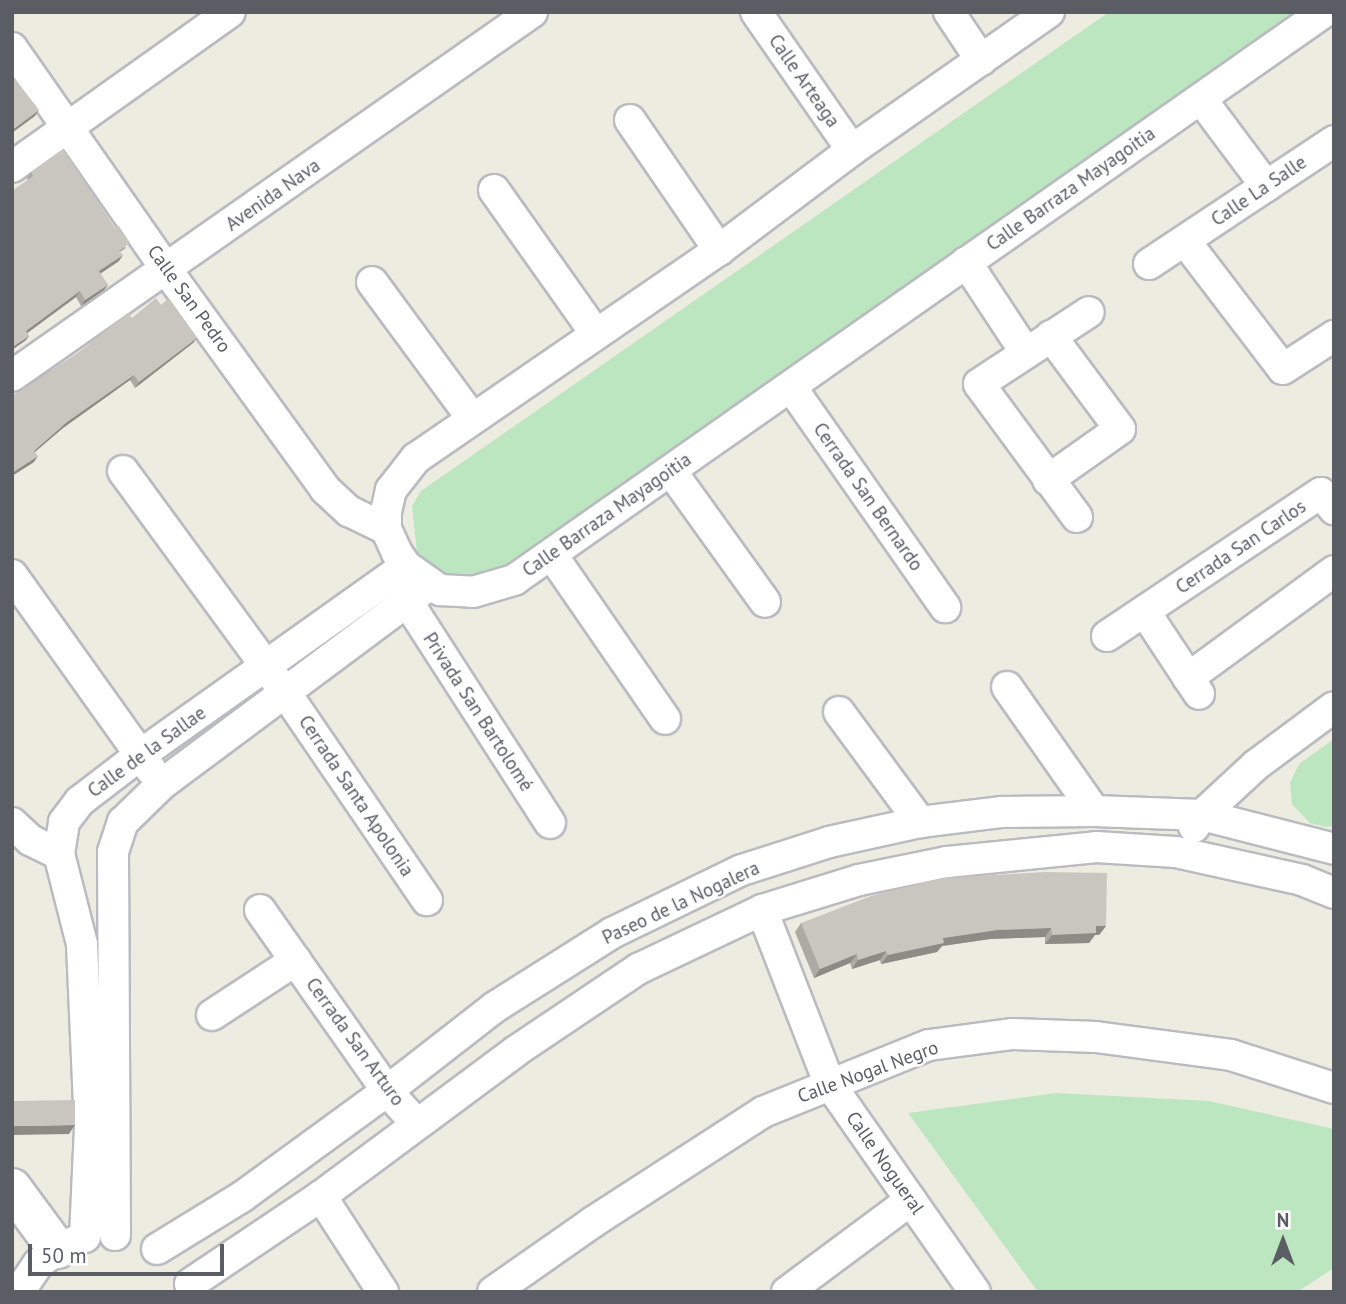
<!DOCTYPE html>
<meta charset="utf-8">
<style>
body{margin:0}
#map{position:relative;width:1346px;height:1304px;overflow:hidden;background:#edece1;font-family:"PT Sans",sans-serif}
div>[style]{position:absolute}
[style*='--x']{left:calc(var(--x)*1px);top:calc(var(--y)*1px);width:calc(var(--w)*1px);rotate:calc(var(--a)*1deg)}
.green>*{inset:0;background:#bce6c0}
.roads{filter:drop-shadow(2px 0 #b9bbc1) drop-shadow(-2px 0 #b9bbc1) drop-shadow(0 2px #b9bbc1) drop-shadow(0 -2px #b9bbc1)}
.street>*{height:30px;margin:-15px;padding:0 15px;transform-origin:15px;border-radius:15px;background:#fff}
.secondary>*{height:38px;margin:-19px;padding:0 19px;transform-origin:19px;border-radius:19px;background:#fff}
.wall>*{inset:0;background:#acaaa3}
.shaded-wall>*{inset:0;background:#8c8b85}
.building>*{inset:0;background:#c8c6be}
span{translate:-50% -50%;white-space:nowrap;text-align:center;line-height:1.15;-webkit-text-stroke:5px #fff;paint-order:stroke}
.street-label{font-size:19px;color:#5a5d63}
.frame{position:absolute;inset:0;border:14px solid #5a5d63;pointer-events:none}
.north{position:absolute;left:1248px;top:1206px;width:70px;height:70px;-webkit-text-stroke:5px #fff;paint-order:stroke;rotate:0deg;font-size:19px;font-weight:700;line-height:28px;text-align:center;color:#5a5d63}
.north::after{content:'';display:block;margin:auto;width:24px;height:32px;background:#5a5d63;clip-path:polygon(50% 0,100% 100%,50% 72%,0 100%)}
.scale{position:absolute;left:28px;top:1244px;width:196px;height:32px;box-sizing:border-box;border:4px solid #5a5d63;border-top:0;padding-left:9px;font-size:21px;line-height:24px;white-space:nowrap;color:#5a5d63;-webkit-text-stroke:5px #fff;paint-order:stroke}
</style>
<div id="map">
<div class="green">
<i style="clip-path:polygon(1109px 12px,1294px 12px,501px 570px,476px 576px,446px 577px,428px 566px,417px 553px,412px 506px,421px 491px)"></i>
<i style="clip-path:polygon(1334px 739px,1334px 826px,1326px 827px,1310px 823px,1292px 804px,1290px 783px,1299px 764px)"></i>
<i style="clip-path:polygon(1056px 1093px,1209px 1101px,1334px 1129px,1334px 1268px,1297px 1292px,1038px 1292px,908px 1113px)"></i>
</div>
<div class="roads">
<div class="street">
<i style="--x:756;--y:12;--w:168;--a:55.2"></i>
<i style="--x:949;--y:12;--w:58;--a:56.3"></i>
<i style="--x:1049;--y:12;--w:241;--a:145"></i>
<i style="--x:852;--y:150;--w:166;--a:143.1"></i>
<i style="--x:719;--y:250;--w:368;--a:145.5"></i>
<i style="--x:416;--y:458;--w:41;--a:128"></i>
<i style="--x:391;--y:490;--w:22;--a:103"></i>
<i style="--x:386;--y:511;--w:18;--a:90"></i>
<i style="--x:386;--y:529;--w:26;--a:65"></i>
<i style="--x:397;--y:553;--w:16;--a:55"></i>
<i style="--x:406;--y:566;--w:42;--a:35.2"></i>
<i style="--x:440;--y:590;--w:33;--a:3"></i>
<i style="--x:473;--y:592;--w:43;--a:-16.3"></i>
<i style="--x:514;--y:580;--w:989;--a:-35.04"></i>
<i style="--x:12;--y:48;--w:269;--a:55.1"></i>
<i style="--x:166;--y:269;--w:271;--a:54.1"></i>
<i style="--x:325;--y:489;--w:33;--a:43"></i>
<i style="--x:349;--y:511;--w:41;--a:25.9"></i>
<i style="--x:1201;--y:99;--w:109;--a:53.2"></i>
<i style="--x:630;--y:120;--w:158;--a:55.6"></i>
<i style="--x:12;--y:167;--w:267;--a:-35.4"></i>
<i style="--x:494;--y:190;--w:176;--a:54.7"></i>
<i style="--x:1185;--y:241;--w:161;--a:52.6"></i>
<i style="--x:1283;--y:369;--w:61;--a:-32.9"></i>
<i style="--x:966;--y:262;--w:109;--a:56.6"></i>
<i style="--x:1149;--y:264;--w:222;--a:-33.6"></i>
<i style="--x:372;--y:282;--w:169;--a:53.7"></i>
<i style="--x:12;--y:376;--w:635;--a:-34.99"></i>
<i style="--x:791;--y:387;--w:269;--a:55"></i>
<i style="--x:123;--y:471;--w:274;--a:53.8"></i>
<i style="--x:285;--y:692;--w:252;--a:55.7"></i>
<i style="--x:671;--y:471;--w:161;--a:54.3"></i>
<i style="--x:1048;--y:480;--w:88;--a:-35.3"></i>
<i style="--x:1120;--y:429;--w:116;--a:-126.6"></i>
<i style="--x:1077;--y:517;--w:165;--a:-126.4"></i>
<i style="--x:979;--y:384;--w:131;--a:-33.2"></i>
<i style="--x:552;--y:555;--w:199;--a:55.4"></i>
<i style="--x:12;--y:575;--w:239;--a:54.5"></i>
<i style="--x:407;--y:601;--w:264;--a:57.2"></i>
<i style="--x:1145;--y:612;--w:98;--a:56.6"></i>
<i style="--x:1107;--y:636;--w:257;--a:-33.8"></i>
<i style="--x:1321;--y:493;--w:21;--a:51"></i>
<i style="--x:1188;--y:678;--w:181;--a:-36.2"></i>
<i style="--x:1007;--y:687;--w:151;--a:54.9"></i>
<i style="--x:839;--y:712;--w:137;--a:53.6"></i>
<i style="--x:12;--y:823;--w:25;--a:43"></i>
<i style="--x:30;--y:840;--w:32;--a:26"></i>
<i style="--x:1194;--y:827;--w:14;--a:-56"></i>
<i style="--x:1202;--y:815;--w:74;--a:-42.8"></i>
<i style="--x:1256;--y:765;--w:97;--a:-36.6"></i>
<i style="--x:260;--y:910;--w:221;--a:54.9"></i>
<i style="--x:387;--y:1091;--w:43;--a:47.8"></i>
<i style="--x:762;--y:910;--w:186;--a:68.8"></i>
<i style="--x:829;--y:1083;--w:255;--a:55.1"></i>
<i style="--x:212;--y:1015;--w:100;--a:-33.2"></i>
<i style="--x:321;--y:1196;--w:114;--a:57.1"></i>
<i style="--x:115;--y:1235;--w:383;--a:-90.3"></i>
<i style="--x:113;--y:852;--w:32;--a:-72"></i>
<i style="--x:123;--y:822;--w:54;--a:-44.3"></i>
<i style="--x:162;--y:784;--w:334;--a:-36.7"></i>
<i style="--x:85;--y:1237;--w:109;--a:-87.4"></i>
<i style="--x:90;--y:1128;--w:184;--a:-92.5"></i>
<i style="--x:82;--y:944;--w:93;--a:-104.3"></i>
<i style="--x:59;--y:854;--w:32;--a:-81"></i>
<i style="--x:64;--y:822;--w:26;--a:-53"></i>
<i style="--x:80;--y:801;--w:76;--a:-37.5"></i>
<i style="--x:140;--y:755;--w:326;--a:-35.4"></i>
<i style="--x:157;--y:1249;--w:101;--a:-31.6"></i>
<i style="--x:243;--y:1196;--w:178;--a:-36.1"></i>
<i style="--x:387;--y:1091;--w:137;--a:-37.9"></i>
<i style="--x:495;--y:1007;--w:138;--a:-32.3"></i>
<i style="--x:612;--y:933;--w:144;--a:-25.9"></i>
<i style="--x:742;--y:870;--w:91;--a:-17.8"></i>
<i style="--x:829;--y:842;--w:93;--a:-12.4"></i>
<i style="--x:920;--y:822;--w:83;--a:-7"></i>
<i style="--x:1002;--y:812;--w:92;--a:-0.6"></i>
<i style="--x:1094;--y:811;--w:108;--a:2.1"></i>
<i style="--x:1202;--y:815;--w:136;--a:14.4"></i>
<i style="--x:190;--y:1284;--w:158;--a:-33.9"></i>
<i style="--x:321;--y:1196;--w:243;--a:-36.6"></i>
<i style="--x:516;--y:1051;--w:147;--a:-33.9"></i>
<i style="--x:638;--y:969;--w:137;--a:-25.4"></i>
<i style="--x:762;--y:910;--w:102;--a:-17.2"></i>
<i style="--x:859;--y:880;--w:90;--a:-11.6"></i>
<i style="--x:947;--y:862;--w:150;--a:-5.7"></i>
<i style="--x:1096;--y:847;--w:80;--a:3.6"></i>
<i style="--x:1176;--y:852;--w:129;--a:12.5"></i>
<i style="--x:1302;--y:880;--w:35;--a:22"></i>
<i style="--x:19;--y:1292;--w:34;--a:-56"></i>
<i style="--x:38;--y:1264;--w:24;--a:-38"></i>
<i style="--x:57;--y:1249;--w:21;--a:-23"></i>
<i style="--x:493;--y:1292;--w:122;--a:-35"></i>
<i style="--x:593;--y:1222;--w:202;--a:-32.9"></i>
<i style="--x:763;--y:1112;--w:179;--a:-22"></i>
<i style="--x:929;--y:1045;--w:85;--a:-7.5"></i>
<i style="--x:1013;--y:1034;--w:83;--a:2.1"></i>
<i style="--x:1096;--y:1037;--w:136;--a:7.6"></i>
<i style="--x:1231;--y:1055;--w:108;--a:17.8"></i>
<i style="--x:787;--y:1292;--w:154;--a:-36.6"></i>
</div>
<div class="secondary">
<i style="--x:12;--y:1188;--w:76;--a:53.6"></i>
</div>
</div>
<div class="wall">
<i style="clip-path:polygon(31px 172px,126px 248px,120px 252px,119px 261px,100px 274px,108px 285px,104px 290px,81px 306px,76px 297px,27px 333px,29px 336px,25px 341px,28px 180px,27px 178px)"></i>
<i style="clip-path:polygon(161px 305px,197px 338px,193px 343px,135px 388px,130px 380px,63px 428px,35px 452px,34px 462px,12px 476px,12px 396px,132px 318px)"></i>
<i style="clip-path:polygon(801px 923px,1106px 926px,1099px 935px,1095px 935px,1089px 943px,1045px 944px,1045px 937px,990px 939px,942px 946px,937px 952px,881px 964px,880px 960px,852px 969px,850px 963px,814px 978px,795px 932px)"></i>
</div>
<div class="shaded-wall">
<i style="clip-path:polygon(39px 110px,35px 116px,12px 133px,12px 130px)"></i>
<i style="clip-path:polygon(123px 255px,119px 261px,95px 277px,99px 271px)"></i>
<i style="clip-path:polygon(108px 285px,104px 290px,81px 306px,85px 300px)"></i>
<i style="clip-path:polygon(80px 291px,76px 297px,22px 337px,26px 331px)"></i>
<i style="clip-path:polygon(29px 336px,25px 341px,12px 350px,12px 347px)"></i>
<i style="clip-path:polygon(197px 338px,193px 343px,135px 388px,139px 382px)"></i>
<i style="clip-path:polygon(134px 375px,130px 380px,63px 428px,30px 456px,34px 451px,67px 422px)"></i>
<i style="clip-path:polygon(38px 456px,34px 462px,12px 476px,12px 473px)"></i>
<i style="clip-path:polygon(1096px 926px,1106px 926px,1099px 935px,1095px 935px,1089px 943px,1045px 944px,1052px 935px)"></i>
<i style="clip-path:polygon(1051px 928px,1045px 937px,990px 939px,942px 946px,937px 952px,881px 964px,888px 955px,943px 938px,997px 930px)"></i>
<i style="clip-path:polygon(886px 951px,880px 960px,852px 969px,858px 960px)"></i>
<i style="clip-path:polygon(857px 954px,850px 963px,814px 978px,820px 969px)"></i>
<i style="clip-path:polygon(75px 1125px,69px 1134px,12px 1135px,13px 1126px)"></i>
</div>
<div class="building">
<i style="clip-path:polygon(12px 75px,39px 110px,12px 130px)"></i>
<i style="clip-path:polygon(63px 149px,115px 228px,119px 226px,130px 243px,119px 251px,123px 255px,99px 271px,108px 285px,85px 300px,80px 291px,26px 331px,29px 336px,12px 347px,12px 191px,33px 176px,31px 172px)"></i>
<i style="clip-path:polygon(156px 298px,161px 305px,169px 298px,197px 338px,139px 382px,134px 375px,67px 422px,34px 451px,38px 456px,12px 473px,12px 396px,74px 356px,128px 313px,132px 318px)"></i>
<i style="clip-path:polygon(1046px 872px,1107px 873px,1106px 926px,1096px 926px,1096px 933px,1052px 935px,1051px 928px,997px 930px,943px 938px,944px 943px,888px 955px,886px 951px,858px 960px,857px 954px,820px 969px,801px 923px,871px 896px,942px 878px)"></i>
<i style="clip-path:polygon(75px 1100px,75px 1125px,13px 1126px,13px 1101px)"></i>
</div>
<div class="street-label">
<span style="left:804px;top:81px;rotate:55deg">Calle Arteaga</span>
<span style="left:1071px;top:189px;rotate:-35deg">Calle Barraza Mayagoitia</span>
<span style="left:1259px;top:191px;rotate:-34deg">Calle La Salle</span>
<span style="left:273px;top:195px;rotate:-35deg">Avenida Nava</span>
<span style="left:189px;top:299px;rotate:54deg">Calle San Pedro</span>
<span style="left:868px;top:497px;rotate:55deg">Cerrada San Bernardo</span>
<span style="left:607px;top:515px;rotate:-35deg">Calle Barraza Mayagoitia</span>
<span style="left:1241px;top:547px;rotate:-34deg">Cerrada San Carlos</span>
<span style="left:478px;top:712px;rotate:57deg">Privada San Bartolomé</span>
<span style="left:147px;top:752px;rotate:-36deg">Calle de la Sallae</span>
<span style="left:356px;top:796px;rotate:56deg">Cerrada Santa Apolonia</span>
<span style="left:681px;top:903px;rotate:-25deg">Paseo de la Nogalera</span>
<span style="left:355px;top:1042px;rotate:54deg">Cerrada San Arturo</span>
<span style="left:868px;top:1072px;rotate:-20deg">Calle Nogal Negro</span>
<span style="left:885px;top:1163px;rotate:55deg">Calle Nogueral</span>
</div>
<div class="frame"></div>
<div class="north">N</div>
<div class="scale">50 m</div>
</div>
